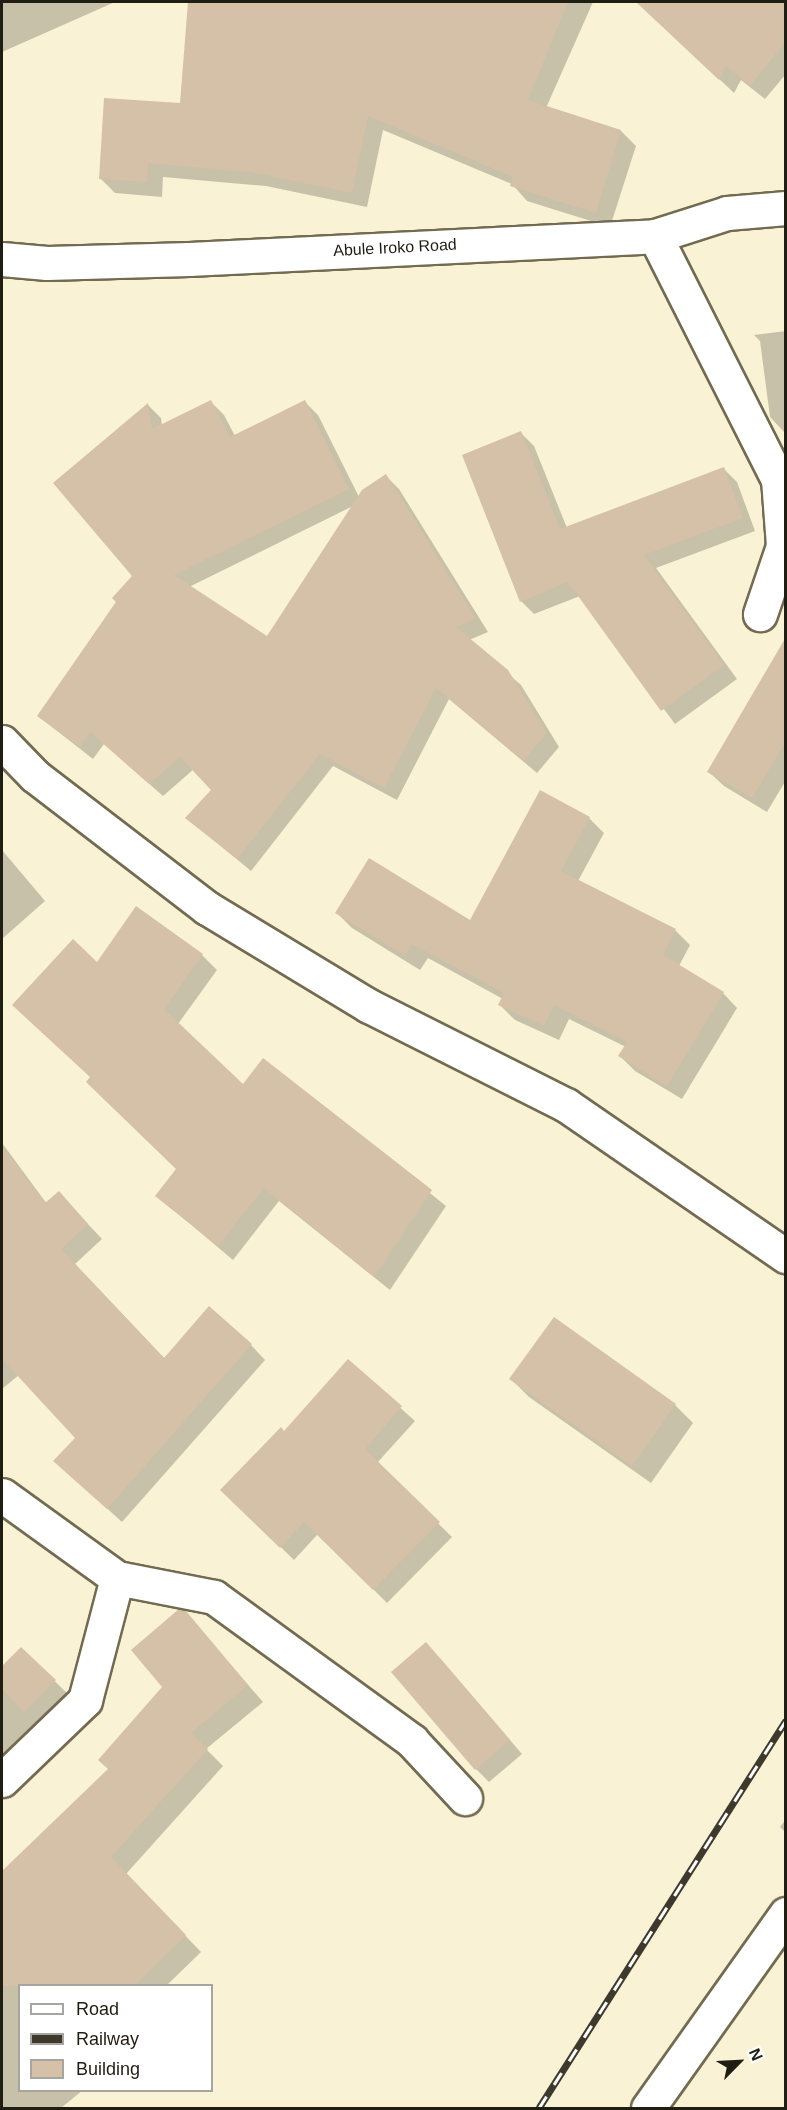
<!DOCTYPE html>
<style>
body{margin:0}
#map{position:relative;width:787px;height:2110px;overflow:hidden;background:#f9f2d4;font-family:Arial,sans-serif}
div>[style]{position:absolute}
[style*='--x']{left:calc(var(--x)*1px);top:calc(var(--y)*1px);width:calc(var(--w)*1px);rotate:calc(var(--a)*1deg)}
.shadow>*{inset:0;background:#0003}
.building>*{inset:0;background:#d5c0a8}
.roads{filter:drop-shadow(2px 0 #726b51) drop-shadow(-2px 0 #726b51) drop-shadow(0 2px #726b51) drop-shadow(0 -2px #726b51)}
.street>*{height:33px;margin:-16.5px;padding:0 16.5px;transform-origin:16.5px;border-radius:16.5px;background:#fff}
.secondary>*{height:33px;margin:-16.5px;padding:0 16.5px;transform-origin:16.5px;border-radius:16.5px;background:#fff}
.rail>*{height:7px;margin-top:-3.5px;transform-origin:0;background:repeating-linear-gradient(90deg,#fff 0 14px,#3d392c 0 28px);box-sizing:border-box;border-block:2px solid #3d392c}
span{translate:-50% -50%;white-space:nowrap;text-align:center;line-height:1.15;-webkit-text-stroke:5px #fff;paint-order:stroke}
.street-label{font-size:16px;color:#201d12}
.frame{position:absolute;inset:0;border:3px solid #201d12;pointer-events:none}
.legend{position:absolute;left:18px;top:1984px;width:195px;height:108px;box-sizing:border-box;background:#fff;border:2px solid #a6a5a0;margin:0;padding:8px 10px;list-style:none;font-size:18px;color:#201d12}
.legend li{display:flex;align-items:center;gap:12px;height:30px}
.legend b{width:30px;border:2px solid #a6a5a0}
.north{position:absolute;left:709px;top:2032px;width:60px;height:60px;-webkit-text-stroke:4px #fff;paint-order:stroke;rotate:66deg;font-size:16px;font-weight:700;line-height:24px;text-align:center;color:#201d12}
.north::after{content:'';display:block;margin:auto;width:21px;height:27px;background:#201d12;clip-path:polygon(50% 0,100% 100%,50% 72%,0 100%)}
</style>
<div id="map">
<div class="shadow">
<i style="clip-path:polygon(2px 2px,115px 2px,2px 52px)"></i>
<i style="clip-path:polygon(190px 2px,263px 6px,264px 2px,593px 2px,546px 108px,621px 131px,636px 146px,610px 227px,527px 201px,512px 184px,383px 130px,367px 207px,266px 186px,163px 177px,162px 197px,115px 193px,100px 178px,182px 105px)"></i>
<i style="clip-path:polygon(638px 2px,786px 2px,786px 74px,765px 99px,741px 80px,734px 93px)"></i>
<i style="clip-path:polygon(786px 331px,786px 432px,784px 432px,770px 417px,760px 341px,754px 335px)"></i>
<i style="clip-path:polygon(evenodd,211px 402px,224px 415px,235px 436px,305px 402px,318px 415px,359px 497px,386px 476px,399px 489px,488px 632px,469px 640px,521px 685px,559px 747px,537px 773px,449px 699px,397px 800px,333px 766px,251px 871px,187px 818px,213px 790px,194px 769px,163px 796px,104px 744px,93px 759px,38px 716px,134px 576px,148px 405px,161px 418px,162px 426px,211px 402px,353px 506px,267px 639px,189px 587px,353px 506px)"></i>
<i style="clip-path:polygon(521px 433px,534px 446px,567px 528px,724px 469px,737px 482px,755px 531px,656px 568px,737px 679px,675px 724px,580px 596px,534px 614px,521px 601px)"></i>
<i style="clip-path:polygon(786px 640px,786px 780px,767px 812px,724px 786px,709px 772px)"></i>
<i style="clip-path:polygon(589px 818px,604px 833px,578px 881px,675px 930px,690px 945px,679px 966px,723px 993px,737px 1008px,682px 1099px,635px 1071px,620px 1056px,626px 1047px,569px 1019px,559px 1040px,515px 1020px,500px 1005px,503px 999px,428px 958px,420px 970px,352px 928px,337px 913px,470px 922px)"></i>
<i style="clip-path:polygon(2px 850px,45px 901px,2px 939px)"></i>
<i style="clip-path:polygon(202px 955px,217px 970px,178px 1024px,243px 1086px,264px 1060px,446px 1206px,390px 1290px,279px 1201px,233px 1260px,157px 1196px,178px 1169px,91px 1078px,97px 964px)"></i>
<i style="clip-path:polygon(2px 1143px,47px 1204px,73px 1208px,102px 1239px,75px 1264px,165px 1359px,251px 1345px,265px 1360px,122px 1522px,55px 1461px,78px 1438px,19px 1375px,2px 1389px)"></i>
<i style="clip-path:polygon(348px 1361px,415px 1421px,377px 1463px,452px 1537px,387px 1603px,318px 1534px,294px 1560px,222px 1490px,284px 1433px)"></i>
<i style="clip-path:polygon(511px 1379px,675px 1405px,693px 1423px,651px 1483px,529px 1397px)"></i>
<i style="clip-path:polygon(185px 1612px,263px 1702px,206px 1749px,223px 1766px,126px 1874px,201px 1952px,166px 1986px,20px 1986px,20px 2090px,83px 2090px,61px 2108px,2px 2108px,2px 1874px,109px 1770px,164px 1687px)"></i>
<i style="clip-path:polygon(21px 1649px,67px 1693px,2px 1755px,2px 1669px)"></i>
<i style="clip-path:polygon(439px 1657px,522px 1754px,489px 1782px,476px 1769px)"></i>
<i style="clip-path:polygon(786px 1819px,786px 1833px,780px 1827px)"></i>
</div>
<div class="building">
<i style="clip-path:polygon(188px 2px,568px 2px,528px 100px,621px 130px,596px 213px,510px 186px,513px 177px,368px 116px,352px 193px,250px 172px,148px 163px,147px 182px,99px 179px,104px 98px,180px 103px)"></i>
<i style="clip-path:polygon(636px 2px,786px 2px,786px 41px,750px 86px,726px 66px,719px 80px)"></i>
<i style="clip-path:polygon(211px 400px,230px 437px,305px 400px,349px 489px,174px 575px,267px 636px,362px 490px,386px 474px,476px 619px,456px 627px,508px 670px,547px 733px,523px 761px,436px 688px,384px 788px,320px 754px,237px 859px,185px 818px,211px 790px,180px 757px,149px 784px,90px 732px,80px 747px,37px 716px,116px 602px,112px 598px,132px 576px,53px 483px,148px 403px,152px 429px)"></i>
<i style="clip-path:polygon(521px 431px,560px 529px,724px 467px,743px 518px,644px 555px,724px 665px,661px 711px,568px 582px,520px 602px,462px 455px)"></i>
<i style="clip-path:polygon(786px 637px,786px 741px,752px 798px,707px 772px)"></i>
<i style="clip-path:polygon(540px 790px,590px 817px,561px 871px,676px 929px,663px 955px,724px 992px,667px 1086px,618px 1056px,627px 1042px,554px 1005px,544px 1026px,498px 1005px,504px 993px,412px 944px,405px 956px,335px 913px,369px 858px,470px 920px)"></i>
<i style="clip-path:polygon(136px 906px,203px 954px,164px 1009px,243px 1084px,263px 1058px,432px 1190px,374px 1277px,264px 1188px,218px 1246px,155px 1196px,176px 1169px,86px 1082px,90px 1077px,12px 1005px,73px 939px,97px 962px)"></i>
<i style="clip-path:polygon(2px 1146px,45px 1203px,59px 1191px,88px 1224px,61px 1249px,164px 1358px,209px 1306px,252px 1344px,107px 1509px,53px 1461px,75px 1438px,2px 1359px)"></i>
<i style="clip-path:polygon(554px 1317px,676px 1404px,632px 1466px,509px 1379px)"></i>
<i style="clip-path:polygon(348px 1359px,402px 1406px,365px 1449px,440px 1522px,373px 1590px,304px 1522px,280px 1548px,220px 1490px,281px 1427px,284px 1431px)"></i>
<i style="clip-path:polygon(179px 1609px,186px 1611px,248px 1685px,191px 1733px,208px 1749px,111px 1857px,186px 1935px,134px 1986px,2px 1986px,2px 1871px,108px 1769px,98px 1760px,162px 1687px,131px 1650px)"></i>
<i style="clip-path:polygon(426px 1642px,510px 1740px,475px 1770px,391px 1672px)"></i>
<i style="clip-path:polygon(21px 1647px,56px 1680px,24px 1712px,2px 1689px,2px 1666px)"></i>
</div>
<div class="roads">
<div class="street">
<i style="--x:655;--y:236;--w:272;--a:63.2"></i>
<i style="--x:778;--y:479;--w:67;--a:85.7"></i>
<i style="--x:783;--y:546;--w:72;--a:108.7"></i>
<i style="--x:2;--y:742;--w:47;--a:45.9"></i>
<i style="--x:35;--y:776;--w:217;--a:37.5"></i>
<i style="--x:207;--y:908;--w:189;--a:31.2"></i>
<i style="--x:369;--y:1006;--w:220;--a:26.7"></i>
<i style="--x:566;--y:1105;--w:267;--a:34.5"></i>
<i style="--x:2;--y:1495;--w:142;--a:35.8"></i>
<i style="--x:117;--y:1578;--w:99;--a:11.1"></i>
<i style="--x:214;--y:1597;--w:245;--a:36"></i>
<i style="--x:412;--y:1741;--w:78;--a:47.1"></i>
<i style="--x:2;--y:1780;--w:115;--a:-43.9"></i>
<i style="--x:85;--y:1700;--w:126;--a:-75.3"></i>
<i style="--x:648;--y:2108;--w:238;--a:-54.6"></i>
</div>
<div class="secondary">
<i style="--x:2;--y:259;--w:45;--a:5.1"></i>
<i style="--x:47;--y:263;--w:142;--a:-1.6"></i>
<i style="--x:189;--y:259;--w:467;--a:-2.8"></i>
<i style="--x:655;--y:236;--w:76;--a:-17.7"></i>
<i style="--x:727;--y:213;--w:59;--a:-4.8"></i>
</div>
</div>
<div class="rail">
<i style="--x:539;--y:2108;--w:460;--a:-57.5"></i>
</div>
<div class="street-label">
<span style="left:395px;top:248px;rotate:-3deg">Abule Iroko Road</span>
</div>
<div class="frame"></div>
<ul class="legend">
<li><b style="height:8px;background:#fff"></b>Road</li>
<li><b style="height:8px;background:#3d392c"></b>Railway</li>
<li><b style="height:16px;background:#d5c0a8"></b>Building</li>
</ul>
<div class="north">N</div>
</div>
